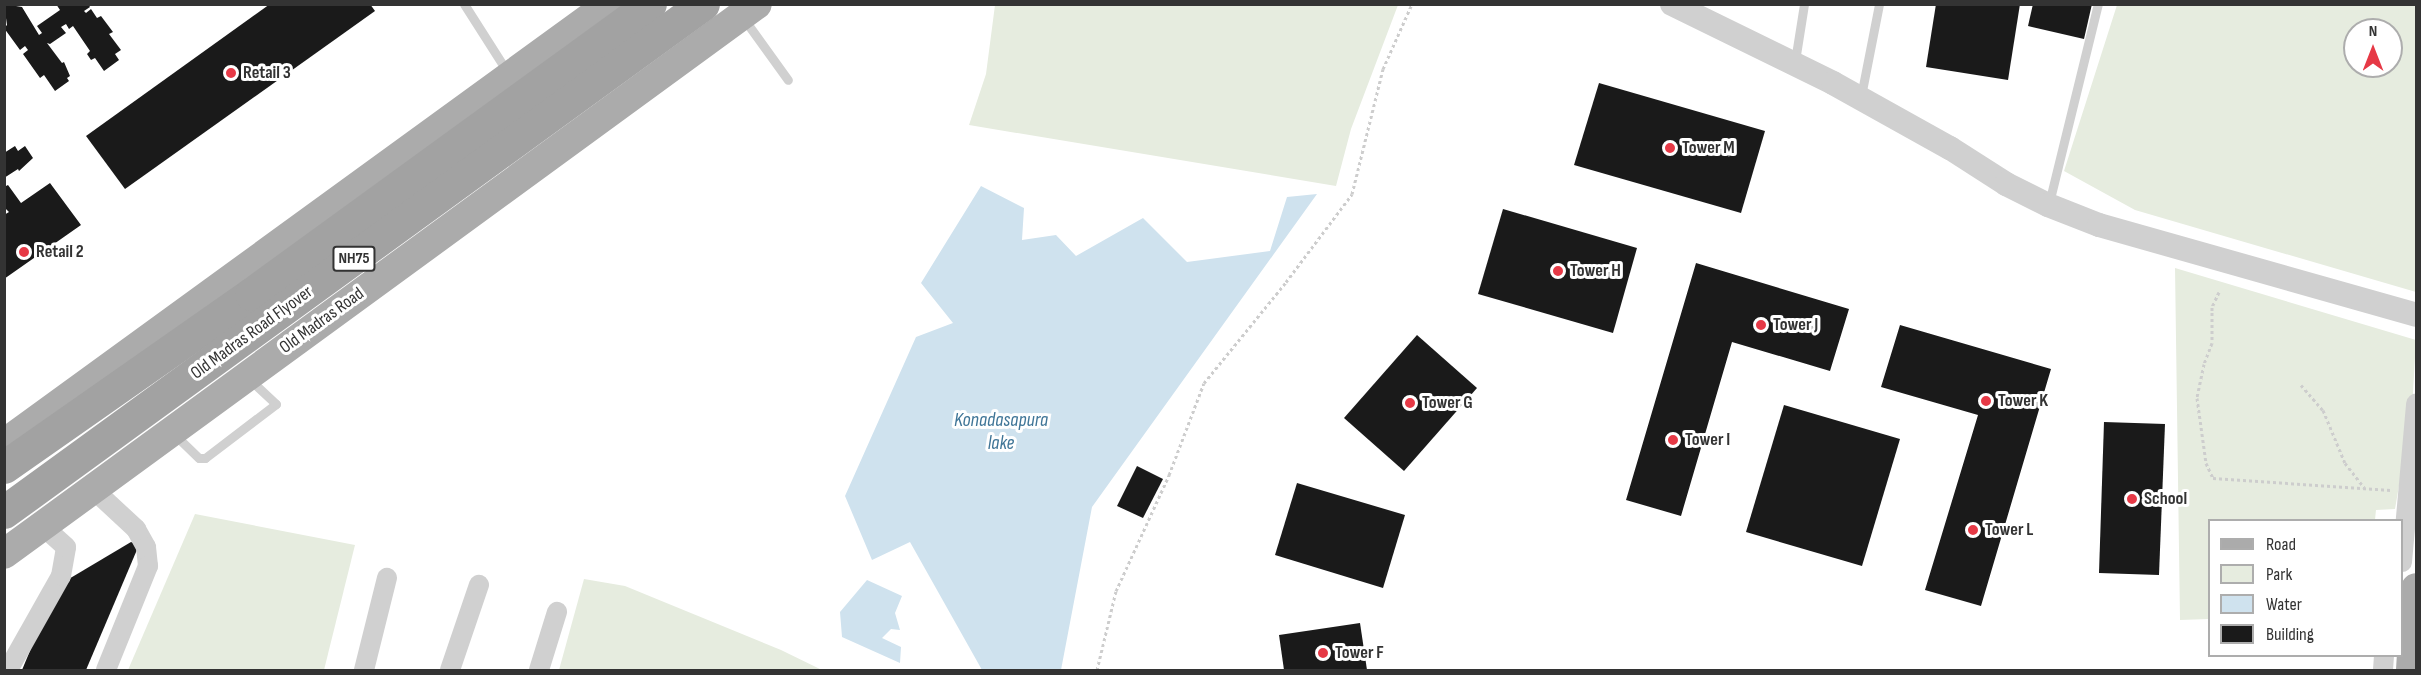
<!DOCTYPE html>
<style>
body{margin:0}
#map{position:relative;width:2421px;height:675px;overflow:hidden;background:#fff;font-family:"Sofia Sans Condensed",sans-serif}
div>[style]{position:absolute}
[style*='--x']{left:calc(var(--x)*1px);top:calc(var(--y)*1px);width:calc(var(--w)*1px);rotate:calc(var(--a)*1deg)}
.green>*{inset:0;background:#e6ecdf}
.water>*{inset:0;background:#cfe2ee}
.building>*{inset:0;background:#1a1a1a}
.path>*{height:3px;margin-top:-1.5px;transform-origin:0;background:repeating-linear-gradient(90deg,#cdcdcd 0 3px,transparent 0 6px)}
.service>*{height:9px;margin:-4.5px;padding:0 4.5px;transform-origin:4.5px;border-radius:4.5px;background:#d0d0d0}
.minor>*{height:20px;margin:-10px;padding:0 10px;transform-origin:10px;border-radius:10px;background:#d0d0d0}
.tertiary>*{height:24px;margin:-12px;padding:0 12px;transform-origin:12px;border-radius:12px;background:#d0d0d0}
.primary>*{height:30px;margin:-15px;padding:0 15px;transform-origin:15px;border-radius:15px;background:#ababab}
.trunk>*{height:33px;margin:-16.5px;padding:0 16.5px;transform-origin:16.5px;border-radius:16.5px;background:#a2a2a2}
.dots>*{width:16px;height:16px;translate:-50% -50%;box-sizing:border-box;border:3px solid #fff;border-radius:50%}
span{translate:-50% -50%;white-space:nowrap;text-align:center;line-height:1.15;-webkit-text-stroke:6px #fff;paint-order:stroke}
.shield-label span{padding:2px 4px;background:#fff;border:2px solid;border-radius:4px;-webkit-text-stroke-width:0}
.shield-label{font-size:16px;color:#333;font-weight:700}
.poi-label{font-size:18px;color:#333;font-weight:700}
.left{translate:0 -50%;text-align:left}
.street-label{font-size:18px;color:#333}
.water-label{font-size:20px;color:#3f7597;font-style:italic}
.frame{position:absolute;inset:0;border:6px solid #333;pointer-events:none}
.legend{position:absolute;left:2208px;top:519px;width:195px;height:138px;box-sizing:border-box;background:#fff;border:2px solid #adadad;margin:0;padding:8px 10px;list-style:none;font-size:18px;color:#333}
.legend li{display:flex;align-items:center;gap:12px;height:30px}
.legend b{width:30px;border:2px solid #adadad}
.north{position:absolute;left:2343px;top:18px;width:60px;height:60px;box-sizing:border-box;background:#fff;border:2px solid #adadad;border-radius:50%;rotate:0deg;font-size:16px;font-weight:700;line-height:24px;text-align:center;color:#333}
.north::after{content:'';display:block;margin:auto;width:21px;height:27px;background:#e63946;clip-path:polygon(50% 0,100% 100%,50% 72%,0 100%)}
</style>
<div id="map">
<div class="green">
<i style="clip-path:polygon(995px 5px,995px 4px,1398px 5px,1351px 129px,1336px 186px,969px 125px,986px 74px)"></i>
<i style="clip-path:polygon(evenodd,2117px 5px,2416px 5px,2416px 292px,2135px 210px,2064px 171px,2117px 5px,2355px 30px,2391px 30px,2391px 66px,2355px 66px,2355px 30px)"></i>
<i style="clip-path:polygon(2175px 268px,2416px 340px,2412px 410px,2395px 509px,2376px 510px,2375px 520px,2210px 520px,2209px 619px,2180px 620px)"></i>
<i style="clip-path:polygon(195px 514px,355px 545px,324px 670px,128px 670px)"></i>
<i style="clip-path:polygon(584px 579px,625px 586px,781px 650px,822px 670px,559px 670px)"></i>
</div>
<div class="water">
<i style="clip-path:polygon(981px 186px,1024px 208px,1022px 240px,1056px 235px,1076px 256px,1143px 218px,1187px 262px,1270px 251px,1287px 197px,1317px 194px,1092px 507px,1061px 670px,982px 670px,910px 542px,872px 560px,845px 496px,916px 337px,953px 323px,921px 283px)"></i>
<i style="clip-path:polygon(867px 580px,902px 596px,895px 613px,900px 630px,891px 629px,882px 638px,901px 647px,900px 663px,842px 637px,840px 612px)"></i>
</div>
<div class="building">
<i style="clip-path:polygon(4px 4px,22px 7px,39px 35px,42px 33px,37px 26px,60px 10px,56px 4px,88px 4px,90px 7px,84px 11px,86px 13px,91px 9px,97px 18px,101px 16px,113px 32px,109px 34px,121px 50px,115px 54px,119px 60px,104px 71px,95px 58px,91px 60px,87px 54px,90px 51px,73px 26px,69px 29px,66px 24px,61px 27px,66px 33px,50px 44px,47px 43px,62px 63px,64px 62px,70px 76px,67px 78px,69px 81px,55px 91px,44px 75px,40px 78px,23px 54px,28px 50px,25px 46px,20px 50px,4px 28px,7px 25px)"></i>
<i style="clip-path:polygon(270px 4px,370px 4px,375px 11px,125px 189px,86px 136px)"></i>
<i style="clip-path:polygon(1936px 4px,2020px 4px,2008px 80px,1926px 67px)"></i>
<i style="clip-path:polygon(2033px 4px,2092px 4px,2084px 39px,2028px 26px)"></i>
<i style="clip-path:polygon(1599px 83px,1765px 131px,1741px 213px,1574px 165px)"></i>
<i style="clip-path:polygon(15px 146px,18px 151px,25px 146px,33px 158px,19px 171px,18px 169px,4px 178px,4px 153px)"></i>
<i style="clip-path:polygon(50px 183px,81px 225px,4px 279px,4px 215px,9px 212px,4px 207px,4px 187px,8px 185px,21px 203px)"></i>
<i style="clip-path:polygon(1503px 209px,1637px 248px,1613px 333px,1478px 294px)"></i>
<i style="clip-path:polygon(1696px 263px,1849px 309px,1830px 371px,1732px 342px,1681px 516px,1626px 500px)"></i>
<i style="clip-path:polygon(1900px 325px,2051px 369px,1981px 606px,1925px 590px,1978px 415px,1881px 387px)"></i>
<i style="clip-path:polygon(1417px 335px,1477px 388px,1404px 471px,1344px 418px)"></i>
<i style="clip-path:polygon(1784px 405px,1900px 439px,1862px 566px,1746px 532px)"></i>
<i style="clip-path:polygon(2104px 422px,2165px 424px,2159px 575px,2099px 573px)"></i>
<i style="clip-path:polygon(1137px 466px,1163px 479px,1143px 518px,1117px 506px)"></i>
<i style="clip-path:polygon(1297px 483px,1405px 515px,1383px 588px,1275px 555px)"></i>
<i style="clip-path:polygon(131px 542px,139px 545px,86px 670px,22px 670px,57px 586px)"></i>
<i style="clip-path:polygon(1360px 623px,1367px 670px,1284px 670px,1279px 635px)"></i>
</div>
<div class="path">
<i style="--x:2219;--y:292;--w:17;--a:115"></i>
<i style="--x:2212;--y:307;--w:36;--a:90"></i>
<i style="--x:2212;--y:343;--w:22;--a:111"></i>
<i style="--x:2204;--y:364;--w:35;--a:102"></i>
<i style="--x:2197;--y:398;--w:66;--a:82.1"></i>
<i style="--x:2206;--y:463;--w:17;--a:65"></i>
<i style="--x:2213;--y:478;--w:178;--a:3.9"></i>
<i style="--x:2301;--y:385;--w:33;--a:49"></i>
<i style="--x:2323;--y:410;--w:57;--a:67.5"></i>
<i style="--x:2345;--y:463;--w:31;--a:52"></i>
<i style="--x:1097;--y:670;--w:81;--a:-76.5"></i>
<i style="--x:1116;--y:591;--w:128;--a:-65.4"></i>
<i style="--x:1169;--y:475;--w:98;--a:-69.2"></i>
<i style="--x:1204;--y:383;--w:130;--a:-50.9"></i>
<i style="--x:1286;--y:282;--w:110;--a:-53.1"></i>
<i style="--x:1352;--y:194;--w:129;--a:-76.1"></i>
<i style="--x:1383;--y:69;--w:71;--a:-66"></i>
</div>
<div class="service">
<i style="--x:464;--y:4;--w:82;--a:57.5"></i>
<i style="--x:744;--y:19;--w:75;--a:54.2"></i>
<i style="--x:1795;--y:61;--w:58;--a:-81"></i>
<i style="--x:1861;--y:96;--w:94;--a:-78.9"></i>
<i style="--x:2049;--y:203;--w:205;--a:-76.2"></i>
<i style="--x:175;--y:435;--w:33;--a:44"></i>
<i style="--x:199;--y:458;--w:6;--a:0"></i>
<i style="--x:205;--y:458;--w:89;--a:-37.3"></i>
<i style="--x:276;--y:404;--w:35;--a:-137"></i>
</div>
<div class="minor">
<i style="--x:93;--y:489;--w:59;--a:42.9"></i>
<i style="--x:136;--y:529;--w:21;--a:61"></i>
<i style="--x:146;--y:547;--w:19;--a:84"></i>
<i style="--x:148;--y:566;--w:112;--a:112"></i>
<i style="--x:2402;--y:562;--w:159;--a:-84.9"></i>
<i style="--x:8;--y:670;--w:108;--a:-60.6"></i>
<i style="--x:61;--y:576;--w:29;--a:-80"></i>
<i style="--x:66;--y:547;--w:31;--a:-138"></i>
<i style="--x:364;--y:670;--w:95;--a:-76"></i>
<i style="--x:450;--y:670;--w:90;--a:-71.2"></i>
<i style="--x:539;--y:670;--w:61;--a:-72.8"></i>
<i style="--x:2383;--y:670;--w:14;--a:-86"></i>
</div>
<div class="tertiary">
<i style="--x:1672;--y:4;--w:179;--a:26.1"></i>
<i style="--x:1833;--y:83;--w:134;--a:29.1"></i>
<i style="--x:1950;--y:148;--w:67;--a:32.7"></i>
<i style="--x:2006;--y:184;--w:47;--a:26.6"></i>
<i style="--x:2048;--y:205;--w:55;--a:21.4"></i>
<i style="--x:2099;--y:225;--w:330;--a:15.8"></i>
</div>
<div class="primary">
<i style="--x:4;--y:444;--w:748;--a:-36.03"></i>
<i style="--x:4;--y:554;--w:932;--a:-36.14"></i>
<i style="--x:2411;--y:670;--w:82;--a:-86.5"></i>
</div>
<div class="trunk">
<i style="--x:4;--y:467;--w:302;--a:-35"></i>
<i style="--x:251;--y:294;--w:493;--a:-36"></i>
<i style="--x:4;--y:512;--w:864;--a:-36.01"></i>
</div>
<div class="dots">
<i style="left:231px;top:73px;background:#e63946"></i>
<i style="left:1670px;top:148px;background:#e63946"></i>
<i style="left:24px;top:252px;background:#e63946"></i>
<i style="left:1558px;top:271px;background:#e63946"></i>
<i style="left:1761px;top:325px;background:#e63946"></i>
<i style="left:1986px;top:401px;background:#e63946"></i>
<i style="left:1410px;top:403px;background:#e63946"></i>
<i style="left:1673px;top:440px;background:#e63946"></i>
<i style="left:2132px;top:499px;background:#e63946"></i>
<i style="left:1973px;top:530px;background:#e63946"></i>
<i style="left:1323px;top:653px;background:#e63946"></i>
</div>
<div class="shield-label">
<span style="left:354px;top:259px">NH75</span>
</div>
<div class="poi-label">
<span class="left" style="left:243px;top:73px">Retail 3</span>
<span class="left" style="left:1682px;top:148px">Tower M</span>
<span class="left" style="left:36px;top:252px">Retail 2</span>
<span class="left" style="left:1570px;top:271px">Tower H</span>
<span class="left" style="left:1773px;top:325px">Tower J</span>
<span class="left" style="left:1998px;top:401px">Tower K</span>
<span class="left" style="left:1422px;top:403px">Tower G</span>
<span class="left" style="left:1685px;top:440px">Tower I</span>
<span class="left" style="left:2144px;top:499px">School</span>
<span class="left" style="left:1985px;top:530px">Tower L</span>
<span class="left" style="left:1335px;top:653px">Tower F</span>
</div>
<div class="street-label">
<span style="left:322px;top:321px;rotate:-36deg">Old Madras Road</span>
<span style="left:252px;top:333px;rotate:-36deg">Old Madras Road Flyover</span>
</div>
<div class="water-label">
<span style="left:1001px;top:432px">Konadasapura<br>lake</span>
</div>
<div class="frame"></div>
<ul class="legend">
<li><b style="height:8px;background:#ababab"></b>Road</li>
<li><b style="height:16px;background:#e6ecdf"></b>Park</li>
<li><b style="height:16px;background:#cfe2ee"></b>Water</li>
<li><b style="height:16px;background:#1a1a1a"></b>Building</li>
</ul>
<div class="north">N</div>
</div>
